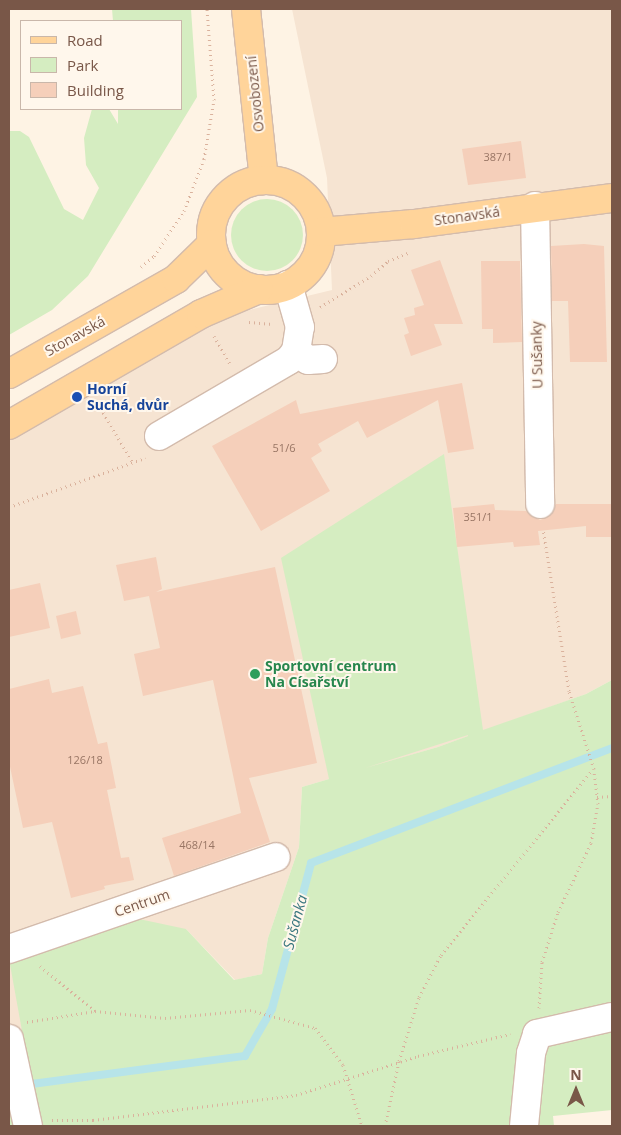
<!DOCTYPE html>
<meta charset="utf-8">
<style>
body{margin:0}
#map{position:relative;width:621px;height:1135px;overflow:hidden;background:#fef3e4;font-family:"Open Sans",sans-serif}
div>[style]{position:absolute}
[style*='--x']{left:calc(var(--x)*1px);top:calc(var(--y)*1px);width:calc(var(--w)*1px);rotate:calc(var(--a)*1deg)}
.residential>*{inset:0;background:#f6e4d2}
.green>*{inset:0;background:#d5edc1}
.round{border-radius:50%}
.stream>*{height:8px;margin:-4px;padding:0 4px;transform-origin:4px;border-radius:4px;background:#b7e4e9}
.building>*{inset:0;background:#f5cfba}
.path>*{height:3px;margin-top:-1.5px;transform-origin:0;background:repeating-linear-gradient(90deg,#dab29d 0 1px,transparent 0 5px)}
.roads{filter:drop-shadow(1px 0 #d3bbac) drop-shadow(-1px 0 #d3bbac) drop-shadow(0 1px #d3bbac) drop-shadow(0 -1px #d3bbac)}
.minor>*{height:28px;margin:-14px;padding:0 14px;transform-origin:14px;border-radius:14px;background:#fff}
.major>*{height:28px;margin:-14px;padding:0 14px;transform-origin:14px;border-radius:14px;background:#ffd49a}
.major>.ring{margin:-14px;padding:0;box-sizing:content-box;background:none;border:28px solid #ffd49a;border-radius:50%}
.dots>*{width:14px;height:14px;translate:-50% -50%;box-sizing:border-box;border:2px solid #fff7ec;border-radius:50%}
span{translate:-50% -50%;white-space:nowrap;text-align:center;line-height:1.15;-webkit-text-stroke:4px #fff7ec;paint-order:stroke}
.number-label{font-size:11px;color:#987564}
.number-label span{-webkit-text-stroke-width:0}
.street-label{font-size:14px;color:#795748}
.transit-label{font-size:14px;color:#164399;font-weight:700}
.left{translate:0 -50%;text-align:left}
.leisure-label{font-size:14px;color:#27864d;font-weight:700}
.water-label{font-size:15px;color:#3a777f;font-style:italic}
.frame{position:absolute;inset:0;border:10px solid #795748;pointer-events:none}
.legend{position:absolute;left:20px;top:20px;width:162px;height:90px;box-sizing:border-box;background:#fff7ec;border:1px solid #c9b7aa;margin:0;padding:6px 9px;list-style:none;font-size:15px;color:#795748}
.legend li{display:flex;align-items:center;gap:10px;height:25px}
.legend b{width:25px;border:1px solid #c9b7aa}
.north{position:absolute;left:551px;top:1065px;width:50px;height:50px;-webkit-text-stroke:4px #fff7ec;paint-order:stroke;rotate:0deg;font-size:14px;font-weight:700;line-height:20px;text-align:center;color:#795748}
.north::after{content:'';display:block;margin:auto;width:18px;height:22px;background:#795748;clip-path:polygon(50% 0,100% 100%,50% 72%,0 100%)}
</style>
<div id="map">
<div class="residential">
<i style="clip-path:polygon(292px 9px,612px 9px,612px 680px,586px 694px,438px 747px,302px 787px,299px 847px,268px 938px,262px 974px,235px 980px,186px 929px,30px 1075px,9px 1078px,9px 439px,224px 316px,332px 290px,327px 178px)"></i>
</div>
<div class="green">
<i style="clip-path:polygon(112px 9px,191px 9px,197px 97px,88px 276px,52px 310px,9px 335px,9px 131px,20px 131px,29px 137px,64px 209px,83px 220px,99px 188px,86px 165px,84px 138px,92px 109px,109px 109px,118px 124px,118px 109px,181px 109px,181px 21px,113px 21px)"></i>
<i class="round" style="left:231px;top:199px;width:72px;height:72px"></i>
<i style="clip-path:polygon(evenodd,444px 454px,483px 730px,586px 694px,612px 680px,612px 1110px,553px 1116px,554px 1126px,9px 1126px,9px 1078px,30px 1075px,9px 959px,88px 932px,139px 919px,186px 929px,234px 980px,262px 974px,268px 938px,299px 847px,302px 787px,329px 779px,281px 558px,444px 454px,468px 736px,438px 747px,365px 768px,468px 735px,468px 736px)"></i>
</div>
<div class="stream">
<i style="--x:24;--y:1085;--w:223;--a:-7.5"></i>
<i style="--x:245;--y:1056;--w:54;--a:-60.1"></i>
<i style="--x:272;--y:1009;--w:151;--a:-75"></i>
<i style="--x:311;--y:863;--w:322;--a:-20.9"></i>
</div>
<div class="building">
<i style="clip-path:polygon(521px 141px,526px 178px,468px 185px,462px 149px)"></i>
<i style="clip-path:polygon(584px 244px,604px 246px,607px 362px,570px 362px,568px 301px,552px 301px,551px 246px)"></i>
<i style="clip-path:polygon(440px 260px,463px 324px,434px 324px,442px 345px,411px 356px,404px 335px,409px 333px,404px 318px,415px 315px,414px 308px,424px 305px,411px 270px)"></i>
<i style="clip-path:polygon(481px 261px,520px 261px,522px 342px,493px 343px,493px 329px,482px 329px)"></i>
<i style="clip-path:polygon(462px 383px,474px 449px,448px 453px,438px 400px,367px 438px,358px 421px,318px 444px,322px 451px,311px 458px,330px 491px,261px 531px,212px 446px,296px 400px,300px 414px)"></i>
<i style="clip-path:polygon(494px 504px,495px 510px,526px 511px,540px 520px,548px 517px,556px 504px,612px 504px,612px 537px,586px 537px,586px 526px,538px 531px,540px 545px,514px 547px,513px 542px,457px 547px,453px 508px)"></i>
<i style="clip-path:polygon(156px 557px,162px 589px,156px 592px,275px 567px,317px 763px,249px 778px,270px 842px,174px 876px,162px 838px,241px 813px,213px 680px,143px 696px,134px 654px,160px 648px,149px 596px,124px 601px,116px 565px)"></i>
<i style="clip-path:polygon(40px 583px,50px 628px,9px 637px,9px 590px)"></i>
<i style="clip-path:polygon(76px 611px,81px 634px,61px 639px,56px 616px)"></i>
<i style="clip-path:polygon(49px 679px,52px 693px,83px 686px,98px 744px,107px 742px,116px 788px,107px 790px,121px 858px,129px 857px,134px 880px,104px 886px,105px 889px,71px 898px,52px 822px,23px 828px,9px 762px,9px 689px)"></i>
</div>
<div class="path">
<i style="--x:141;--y:267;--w:17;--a:-40"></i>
<i style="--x:154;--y:256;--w:54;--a:-56.3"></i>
<i style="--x:184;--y:211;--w:56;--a:-69"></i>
<i style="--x:204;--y:159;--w:60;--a:-80.4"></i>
<i style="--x:214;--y:100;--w:91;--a:-94.4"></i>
<i style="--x:320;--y:307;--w:60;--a:-31.3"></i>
<i style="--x:371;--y:276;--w:23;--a:-41"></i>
<i style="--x:388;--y:261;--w:24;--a:-22"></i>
<i style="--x:249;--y:322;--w:24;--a:5"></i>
<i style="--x:214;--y:336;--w:34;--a:60"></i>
<i style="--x:98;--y:404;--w:69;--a:59.3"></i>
<i style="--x:9;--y:507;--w:145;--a:-19.8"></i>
<i style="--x:597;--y:797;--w:15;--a:-4"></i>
<i style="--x:40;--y:966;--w:71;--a:39.3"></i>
<i style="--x:95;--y:1011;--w:70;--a:5.7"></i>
<i style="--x:165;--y:1018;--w:85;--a:-5.4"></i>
<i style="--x:250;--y:1010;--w:67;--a:15.5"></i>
<i style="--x:315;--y:1028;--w:46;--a:52.9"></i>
<i style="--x:343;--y:1065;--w:64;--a:72.7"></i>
<i style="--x:539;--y:1008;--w:46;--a:-86.3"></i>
<i style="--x:542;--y:962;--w:52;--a:-72.3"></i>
<i style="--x:558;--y:912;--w:76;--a:-64.4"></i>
<i style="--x:591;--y:843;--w:40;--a:-80"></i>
<i style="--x:598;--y:804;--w:35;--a:-97"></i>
<i style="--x:594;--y:769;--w:82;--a:-107.8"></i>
<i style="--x:569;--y:691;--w:164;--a:-99.1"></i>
<i style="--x:27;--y:1022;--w:69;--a:-9.2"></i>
<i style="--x:52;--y:1120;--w:41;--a:0"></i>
<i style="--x:93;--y:1120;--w:205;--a:-7"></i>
<i style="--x:296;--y:1095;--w:128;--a:-17.7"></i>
<i style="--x:418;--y:1056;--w:95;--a:-13.4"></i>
<i style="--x:385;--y:1126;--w:66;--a:-77.8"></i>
<i style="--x:399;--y:1061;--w:67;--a:-72.6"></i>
<i style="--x:419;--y:997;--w:47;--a:-62.4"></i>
<i style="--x:441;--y:955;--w:240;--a:-50.7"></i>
</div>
<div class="roads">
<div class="minor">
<i style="--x:535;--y:206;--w:298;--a:89"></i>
<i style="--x:296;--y:351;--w:15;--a:37"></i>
<i style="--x:308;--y:360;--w:15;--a:-4"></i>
<i style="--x:159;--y:436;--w:151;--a:-30.3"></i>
<i style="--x:289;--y:360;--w:11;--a:-52"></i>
<i style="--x:296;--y:351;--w:24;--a:-81"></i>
<i style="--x:300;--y:327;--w:44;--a:-105.9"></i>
<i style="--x:9;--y:949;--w:282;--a:-19"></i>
<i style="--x:9;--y:1039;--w:89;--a:77.7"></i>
<i style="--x:524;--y:1126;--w:73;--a:-84.5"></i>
<i style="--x:531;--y:1053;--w:20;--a:-72"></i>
<i style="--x:537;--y:1034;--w:77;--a:-12.8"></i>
</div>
<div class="major">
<i style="--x:246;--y:9;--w:172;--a:84"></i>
<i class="ring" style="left:211px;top:180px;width:82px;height:82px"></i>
<i style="--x:321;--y:232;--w:93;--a:-4.9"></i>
<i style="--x:414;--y:224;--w:200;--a:-7.5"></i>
<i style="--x:9;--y:374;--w:192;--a:-29.6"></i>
<i style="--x:176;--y:279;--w:50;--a:-44.2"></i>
<i style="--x:9;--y:425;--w:222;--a:-30"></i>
<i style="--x:201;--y:314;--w:63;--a:-23.3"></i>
</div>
</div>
<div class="dots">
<i style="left:77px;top:397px;background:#1a4fb4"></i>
<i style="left:255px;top:674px;background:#2e9e5b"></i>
</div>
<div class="number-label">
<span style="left:498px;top:157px">387/1</span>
<span style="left:284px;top:448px">51/6</span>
<span style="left:478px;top:517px">351/1</span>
<span style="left:85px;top:760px">126/18</span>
<span style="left:197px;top:845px">468/14</span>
</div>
<div class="street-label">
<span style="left:255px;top:94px;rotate:-96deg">Osvobození</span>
<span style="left:467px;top:216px;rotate:-8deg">Stonavská</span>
<span style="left:75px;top:336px;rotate:-29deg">Stonavská</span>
<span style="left:537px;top:355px;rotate:-91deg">U Sušanky</span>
<span style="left:142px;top:903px;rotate:-19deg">Centrum</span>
</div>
<div class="transit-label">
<span class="left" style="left:87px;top:397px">Horní<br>Suchá, dvůr</span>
</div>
<div class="leisure-label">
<span class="left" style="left:265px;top:674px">Sportovní centrum<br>Na Císařství</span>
</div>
<div class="water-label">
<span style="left:295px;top:922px;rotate:-75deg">Sušanka</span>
</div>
<div class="frame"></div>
<ul class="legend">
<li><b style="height:6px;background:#ffd49a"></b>Road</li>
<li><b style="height:14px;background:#d5edc1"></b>Park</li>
<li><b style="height:14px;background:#f5cfba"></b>Building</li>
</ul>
<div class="north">N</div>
</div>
